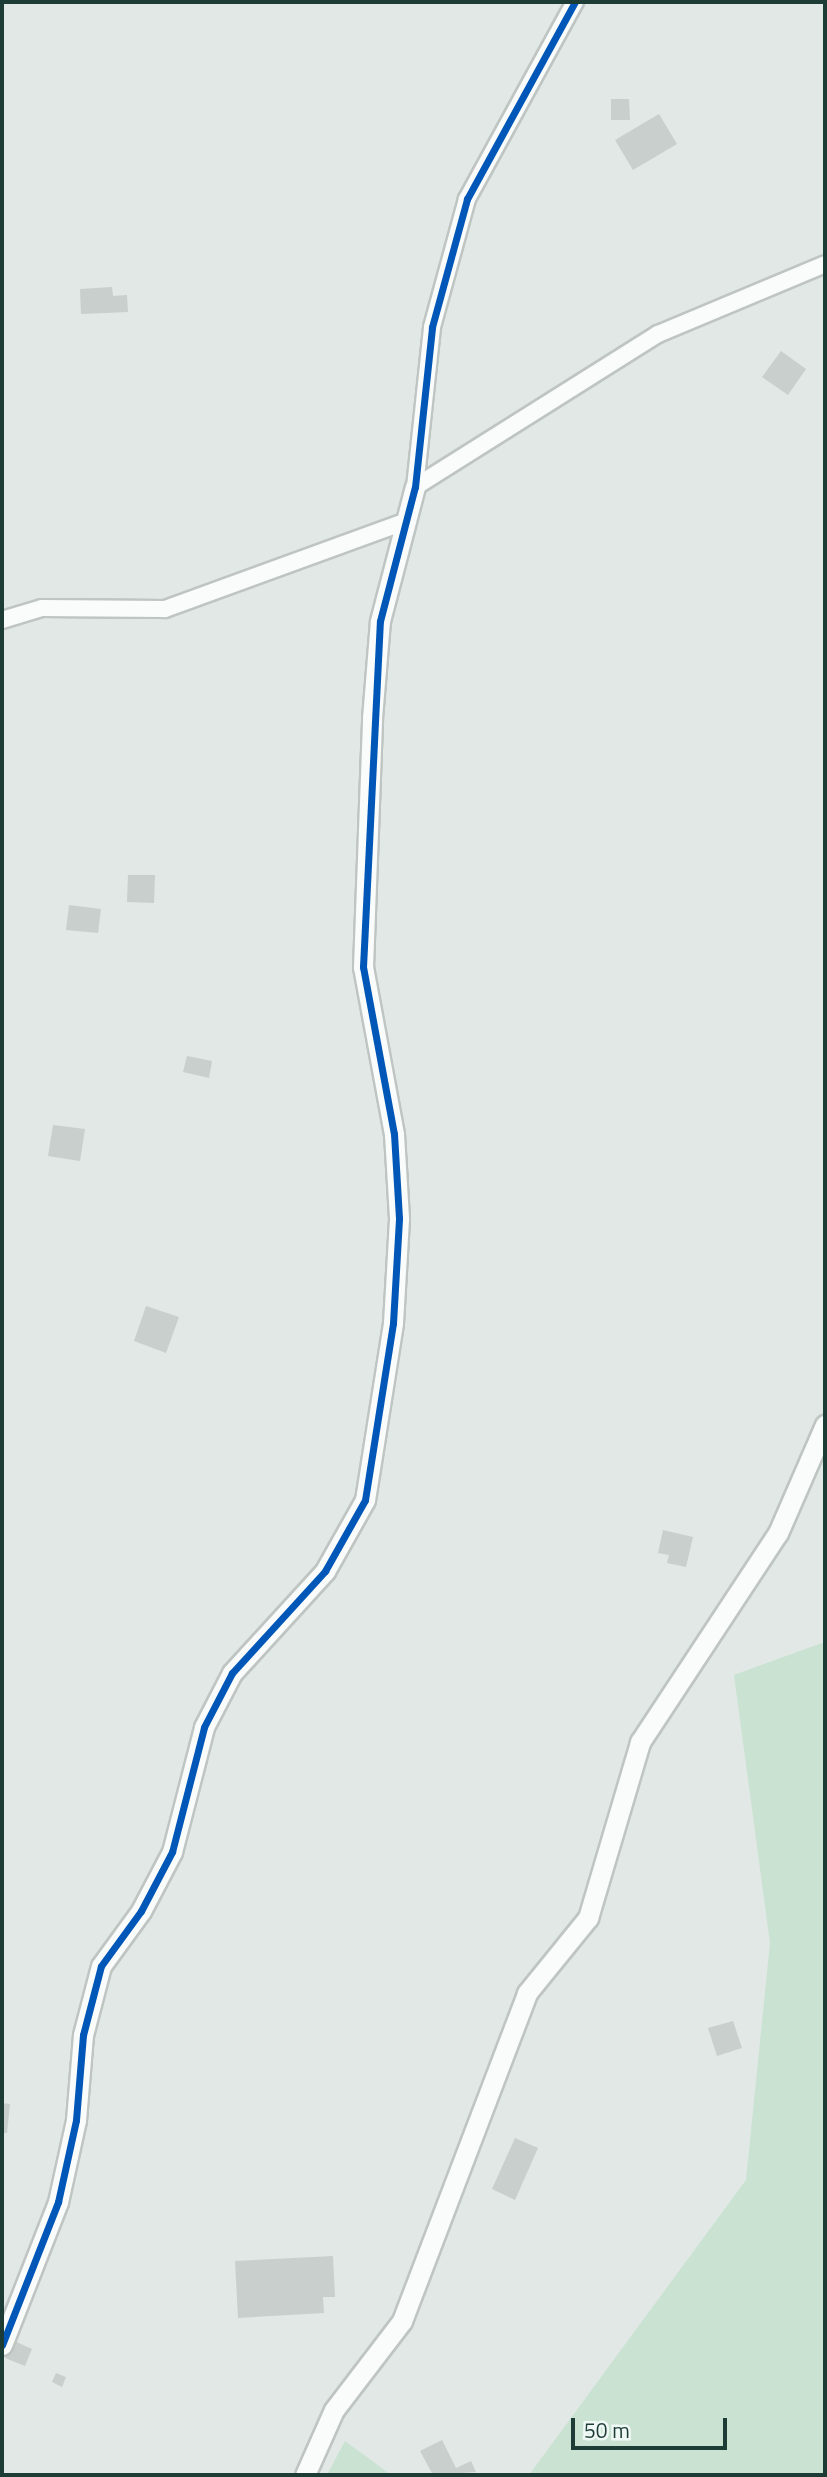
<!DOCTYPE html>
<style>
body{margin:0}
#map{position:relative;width:827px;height:2477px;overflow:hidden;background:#e1e8e5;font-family:"Titillium Web",sans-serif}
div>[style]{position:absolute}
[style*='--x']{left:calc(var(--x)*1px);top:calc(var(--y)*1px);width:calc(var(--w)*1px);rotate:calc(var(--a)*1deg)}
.green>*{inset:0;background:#c9e2d2}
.building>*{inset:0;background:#c8cfcc}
.roads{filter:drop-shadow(2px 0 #bec5c2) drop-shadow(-2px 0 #bec5c2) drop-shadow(0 2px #bec5c2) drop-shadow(0 -2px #bec5c2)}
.minor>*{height:16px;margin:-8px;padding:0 8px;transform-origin:8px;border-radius:8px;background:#fafcfb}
.tertiary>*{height:19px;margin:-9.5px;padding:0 9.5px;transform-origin:9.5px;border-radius:9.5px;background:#fafcfb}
.cycleway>*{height:7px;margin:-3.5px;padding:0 3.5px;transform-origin:3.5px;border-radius:3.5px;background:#0057b8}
span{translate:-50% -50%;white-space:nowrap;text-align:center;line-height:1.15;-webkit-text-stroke:5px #eff8f4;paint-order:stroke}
.frame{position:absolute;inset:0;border:4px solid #1e3c36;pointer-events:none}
.scale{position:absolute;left:571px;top:2418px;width:156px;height:32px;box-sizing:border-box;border:4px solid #1e3c36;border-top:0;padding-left:9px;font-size:21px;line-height:24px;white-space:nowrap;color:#1e3c36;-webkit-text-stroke:5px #eff8f4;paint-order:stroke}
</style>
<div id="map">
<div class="green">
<i style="clip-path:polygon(825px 1642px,825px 2475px,529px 2475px,746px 2180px,770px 1943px,734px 1675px)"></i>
<i style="clip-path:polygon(345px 2441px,391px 2475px,327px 2475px)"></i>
</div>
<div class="building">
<i style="clip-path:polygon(611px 99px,629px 99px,630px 120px,611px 120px)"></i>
<i style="clip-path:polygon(659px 114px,677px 144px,633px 170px,615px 140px)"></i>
<i style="clip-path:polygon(112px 287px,113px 296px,127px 295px,128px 312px,81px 314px,80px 289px)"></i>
<i style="clip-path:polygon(781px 351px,806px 369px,788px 395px,762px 377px)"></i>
<i style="clip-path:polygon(128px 875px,155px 875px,154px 903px,127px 902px)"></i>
<i style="clip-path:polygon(69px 905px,101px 909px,98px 933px,66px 930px)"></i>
<i style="clip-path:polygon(187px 1056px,212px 1061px,209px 1078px,183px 1072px)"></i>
<i style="clip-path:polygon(53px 1125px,85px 1129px,80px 1161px,48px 1156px)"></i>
<i style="clip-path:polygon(146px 1306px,179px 1317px,166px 1353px,134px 1341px)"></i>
<i style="clip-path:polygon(663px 1530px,693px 1537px,686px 1567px,667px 1563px,669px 1555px,658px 1553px)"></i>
<i style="clip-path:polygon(733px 2021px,742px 2048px,717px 2056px,708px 2028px)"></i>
<i style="clip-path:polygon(2px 2103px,10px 2104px,7px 2133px,2px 2133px)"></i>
<i style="clip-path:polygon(515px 2138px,538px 2148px,515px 2200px,492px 2189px)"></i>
<i style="clip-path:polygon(333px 2256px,335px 2297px,323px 2297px,324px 2313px,238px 2318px,235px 2261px)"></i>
<i style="clip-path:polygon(12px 2340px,32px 2349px,25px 2366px,5px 2358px)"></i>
<i style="clip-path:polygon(56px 2373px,66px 2377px,62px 2387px,52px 2382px)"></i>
<i style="clip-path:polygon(442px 2440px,456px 2468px,471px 2461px,476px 2472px,433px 2475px,420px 2451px)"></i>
</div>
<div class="roads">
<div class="minor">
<i style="--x:415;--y:487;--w:161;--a:-83.9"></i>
<i style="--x:432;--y:327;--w:133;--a:-74.7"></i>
<i style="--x:467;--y:199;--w:225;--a:-61.3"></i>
<i style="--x:415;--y:487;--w:287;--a:-32.2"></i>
<i style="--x:658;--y:334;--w:181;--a:-22.7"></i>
<i style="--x:2;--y:620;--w:42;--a:-16.7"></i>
<i style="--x:42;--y:608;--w:123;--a:0.5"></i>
<i style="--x:165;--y:609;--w:258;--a:-20"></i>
</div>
<div class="tertiary">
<i style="--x:2;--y:2345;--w:154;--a:-68.6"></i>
<i style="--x:58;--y:2202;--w:84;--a:-77.6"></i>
<i style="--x:76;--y:2120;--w:85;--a:-85.3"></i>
<i style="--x:83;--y:2035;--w:71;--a:-75.4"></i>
<i style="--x:101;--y:1966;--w:68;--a:-54"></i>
<i style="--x:141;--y:1911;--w:67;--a:-62.3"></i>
<i style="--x:172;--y:1852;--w:129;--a:-75.6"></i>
<i style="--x:204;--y:1727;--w:61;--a:-62.6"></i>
<i style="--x:232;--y:1673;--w:138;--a:-47.6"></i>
<i style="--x:325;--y:1571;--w:81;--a:-60.6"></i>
<i style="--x:365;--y:1500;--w:179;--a:-81"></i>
<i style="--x:393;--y:1323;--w:105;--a:-86.7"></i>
<i style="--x:399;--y:1218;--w:84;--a:-93.4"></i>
<i style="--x:394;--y:1134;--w:170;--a:-100.5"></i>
<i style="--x:363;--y:967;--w:249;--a:-87.9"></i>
<i style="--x:372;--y:718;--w:97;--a:-85.3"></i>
<i style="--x:380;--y:621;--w:138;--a:-75.4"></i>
<i style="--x:305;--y:2475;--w:71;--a:-66"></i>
<i style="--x:334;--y:2410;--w:112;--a:-52.6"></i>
<i style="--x:402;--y:2321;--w:351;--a:-69.1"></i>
<i style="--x:527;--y:1993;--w:97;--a:-50.9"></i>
<i style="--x:588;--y:1918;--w:184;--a:-73.5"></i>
<i style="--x:640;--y:1742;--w:250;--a:-56.6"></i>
<i style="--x:778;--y:1533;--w:118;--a:-66.5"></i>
</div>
</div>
<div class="cycleway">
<i style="--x:2;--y:2345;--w:154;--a:-68.6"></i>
<i style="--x:58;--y:2202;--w:84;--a:-77.6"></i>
<i style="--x:76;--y:2120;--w:85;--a:-85.3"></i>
<i style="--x:83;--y:2035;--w:71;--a:-75.4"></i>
<i style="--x:101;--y:1966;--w:68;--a:-54"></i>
<i style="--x:141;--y:1911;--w:67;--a:-62.3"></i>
<i style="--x:172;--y:1852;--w:129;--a:-75.6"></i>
<i style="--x:204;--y:1727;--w:61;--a:-62.6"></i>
<i style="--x:232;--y:1673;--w:138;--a:-47.6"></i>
<i style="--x:325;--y:1571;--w:81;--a:-60.6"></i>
<i style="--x:365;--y:1500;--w:179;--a:-81"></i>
<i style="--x:393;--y:1323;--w:105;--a:-86.7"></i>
<i style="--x:399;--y:1218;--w:84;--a:-93.4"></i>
<i style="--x:394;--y:1134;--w:170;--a:-100.5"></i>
<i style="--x:363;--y:967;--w:346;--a:-87.2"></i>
<i style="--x:380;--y:621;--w:138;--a:-75.4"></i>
<i style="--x:415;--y:487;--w:161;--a:-83.9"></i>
<i style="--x:432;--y:327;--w:133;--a:-74.7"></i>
<i style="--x:467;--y:199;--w:225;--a:-61.3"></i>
</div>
<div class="frame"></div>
<div class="scale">50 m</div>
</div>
